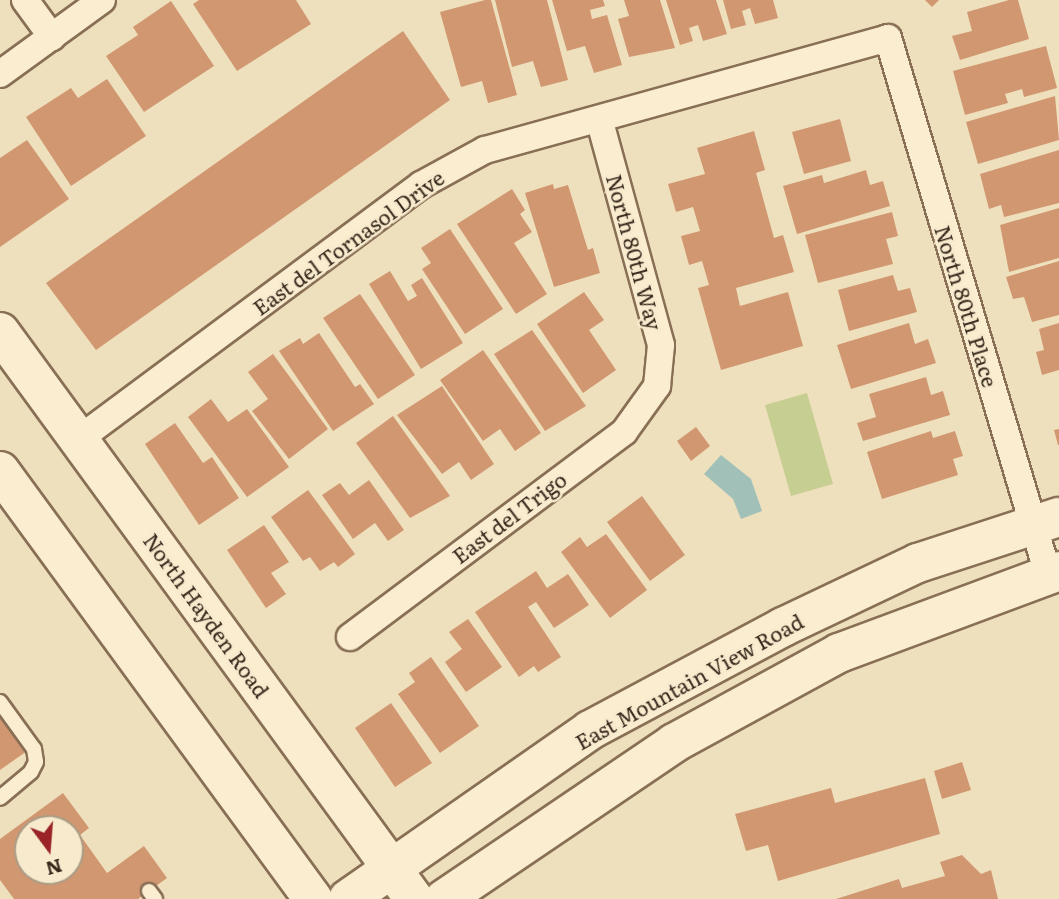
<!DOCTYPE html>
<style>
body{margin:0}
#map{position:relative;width:1059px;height:899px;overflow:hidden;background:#efe0bd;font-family:Literata,serif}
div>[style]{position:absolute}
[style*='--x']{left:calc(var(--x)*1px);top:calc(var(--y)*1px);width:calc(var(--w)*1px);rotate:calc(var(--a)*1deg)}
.green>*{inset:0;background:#c7ce91}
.water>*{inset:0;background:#a1c0b7}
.building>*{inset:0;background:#d09771}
.roads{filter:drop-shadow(2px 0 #886f55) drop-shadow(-2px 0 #886f55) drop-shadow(0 2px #886f55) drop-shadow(0 -2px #886f55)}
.lane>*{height:14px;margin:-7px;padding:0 7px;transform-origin:7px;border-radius:7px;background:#faedd0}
.street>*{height:26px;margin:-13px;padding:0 13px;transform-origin:13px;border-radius:13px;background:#faedd0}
.secondary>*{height:38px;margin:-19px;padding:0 19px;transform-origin:19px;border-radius:19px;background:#faedd0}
span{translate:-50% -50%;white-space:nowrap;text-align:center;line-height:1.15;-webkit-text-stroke:5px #f7eacd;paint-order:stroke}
.street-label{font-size:21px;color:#36281b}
.north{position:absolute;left:14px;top:815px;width:70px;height:70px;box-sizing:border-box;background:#f7eacd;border:2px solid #aa9c86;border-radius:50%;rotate:164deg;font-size:19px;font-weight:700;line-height:28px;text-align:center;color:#36281b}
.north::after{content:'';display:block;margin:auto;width:24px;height:32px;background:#992326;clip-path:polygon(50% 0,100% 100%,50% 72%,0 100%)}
</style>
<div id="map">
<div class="green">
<i style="clip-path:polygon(807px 393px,833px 484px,791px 496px,765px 405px)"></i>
</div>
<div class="water">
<i style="clip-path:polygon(721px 455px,751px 479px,762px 511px,741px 519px,733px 499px,704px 474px)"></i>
</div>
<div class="building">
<i style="clip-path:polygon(199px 0,296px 0,311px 24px,237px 71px,193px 4px)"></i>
<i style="clip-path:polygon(485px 0,491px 0,517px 95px,488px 103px,482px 81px,461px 87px,440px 12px)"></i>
<i style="clip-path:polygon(495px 0,547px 0,568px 80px,541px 87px,533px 61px,512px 67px)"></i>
<i style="clip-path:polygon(552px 0,603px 0,605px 6px,590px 10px,592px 19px,607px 15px,622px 65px,594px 73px,585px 46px,567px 51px)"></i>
<i style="clip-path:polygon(624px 0,660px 0,675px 48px,629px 57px,618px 19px,629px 16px)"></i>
<i style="clip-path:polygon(666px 0,716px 0,727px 34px,703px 41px,698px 25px,689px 28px,693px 41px,680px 45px)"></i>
<i style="clip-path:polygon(723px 0,773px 0,778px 18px,755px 24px,750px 8px,742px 11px,746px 25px,731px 29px)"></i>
<i style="clip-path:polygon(925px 0,939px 0,932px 7px)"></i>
<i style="clip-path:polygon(1009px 0,1018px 0,1029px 39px,960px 60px,952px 36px,972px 31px,967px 12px)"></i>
<i style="clip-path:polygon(171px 1px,214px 66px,144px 112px,106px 56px,138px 35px,133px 27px)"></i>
<i style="clip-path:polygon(403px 31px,450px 100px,96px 350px,46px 283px)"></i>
<i style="clip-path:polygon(1046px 46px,1057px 88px,1024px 97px,1022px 89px,1005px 94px,1008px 103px,965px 115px,953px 71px)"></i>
<i style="clip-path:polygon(107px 79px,146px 136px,71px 186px,26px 117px,71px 88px,78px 98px)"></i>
<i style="clip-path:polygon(1055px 96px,1059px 140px,978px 164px,966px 122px)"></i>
<i style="clip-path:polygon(840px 119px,851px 161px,804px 174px,792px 132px)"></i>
<i style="clip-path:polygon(754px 131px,765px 170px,756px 173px,774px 238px,783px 235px,794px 272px,736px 288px,740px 306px,788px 292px,803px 346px,721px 370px,698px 288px,709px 285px,702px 261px,689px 265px,681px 236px,700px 231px,693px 207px,676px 212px,668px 184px,705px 174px,697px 148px)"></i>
<i style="clip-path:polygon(27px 140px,69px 199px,0 247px,0 158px)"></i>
<i style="clip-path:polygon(1059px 150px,1059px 203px,1004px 217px,1001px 205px,989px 209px,980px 174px)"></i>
<i style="clip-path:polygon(866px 170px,870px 185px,883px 181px,890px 206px,797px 234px,783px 186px,822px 175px,824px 183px)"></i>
<i style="clip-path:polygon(553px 184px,554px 189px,568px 185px,588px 250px,593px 248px,600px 273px,554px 287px,525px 193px)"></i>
<i style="clip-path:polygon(512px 189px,525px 210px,520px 214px,532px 232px,514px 243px,547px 294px,516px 314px,457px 224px)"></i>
<i style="clip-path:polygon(1059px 208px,1059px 258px,1009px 272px,1000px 225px)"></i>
<i style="clip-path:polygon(892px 212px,898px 236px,886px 239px,893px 264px,818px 283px,805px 235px)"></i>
<i style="clip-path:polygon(450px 229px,503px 309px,465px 334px,422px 269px,431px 263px,421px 248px)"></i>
<i style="clip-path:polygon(1059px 261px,1059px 315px,1032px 322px,1024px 297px,1013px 299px,1006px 277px)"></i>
<i style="clip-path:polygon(390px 271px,408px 301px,417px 296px,411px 285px,422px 278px,463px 343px,421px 369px,369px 284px)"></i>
<i style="clip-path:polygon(893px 275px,898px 291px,910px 288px,917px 312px,849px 331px,838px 290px)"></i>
<i style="clip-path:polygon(584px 292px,604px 320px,589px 330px,616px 370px,583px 393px,537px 324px)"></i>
<i style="clip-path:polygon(360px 294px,415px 375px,378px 399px,323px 318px)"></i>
<i style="clip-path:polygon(909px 323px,915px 344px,928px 339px,936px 363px,851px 389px,837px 345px)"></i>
<i style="clip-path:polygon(1059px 323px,1059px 370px,1042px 375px,1036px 352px,1044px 350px,1039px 329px)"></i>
<i style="clip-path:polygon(532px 330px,586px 406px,545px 431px,494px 354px)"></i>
<i style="clip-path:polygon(319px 333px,355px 387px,360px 384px,374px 404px,333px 431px,279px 351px,300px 338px,303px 344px)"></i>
<i style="clip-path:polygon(483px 350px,541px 433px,515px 451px,500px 429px,483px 441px,440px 380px)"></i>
<i style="clip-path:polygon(273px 354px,328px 429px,289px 459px,252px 411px,268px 399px,248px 372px)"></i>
<i style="clip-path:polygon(926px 377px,931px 395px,943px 391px,950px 415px,863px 441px,857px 423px,876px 417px,869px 394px)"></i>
<i style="clip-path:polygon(442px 386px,494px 464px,471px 480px,459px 462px,442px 474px,397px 415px)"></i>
<i style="clip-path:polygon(211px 399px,228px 422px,247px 409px,289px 467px,247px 497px,188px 417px)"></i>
<i style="clip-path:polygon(393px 416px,450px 496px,410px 518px,356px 443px)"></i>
<i style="clip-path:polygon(175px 423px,203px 463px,212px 457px,239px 498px,199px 525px,145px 444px)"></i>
<i style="clip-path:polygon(696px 427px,710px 446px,691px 461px,677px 441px)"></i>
<i style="clip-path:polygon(1059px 429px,1059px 445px,1058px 445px,1054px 430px)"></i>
<i style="clip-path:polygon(931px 431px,933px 438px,955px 431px,963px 456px,953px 459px,958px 475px,882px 499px,867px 452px)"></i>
<i style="clip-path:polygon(369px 480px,404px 530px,388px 541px,375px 523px,353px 539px,322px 495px,340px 483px,349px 495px)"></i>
<i style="clip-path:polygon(308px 490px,355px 554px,338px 567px,334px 562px,320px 571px,310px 557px,303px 561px,271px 517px)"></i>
<i style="clip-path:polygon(642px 496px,685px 555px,650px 581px,607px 522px)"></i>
<i style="clip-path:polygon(264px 525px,289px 562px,271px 573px,286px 594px,266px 608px,227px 550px)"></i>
<i style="clip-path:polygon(606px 534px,647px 590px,610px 618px,561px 552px,580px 537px,587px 547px)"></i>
<i style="clip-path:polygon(536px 571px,547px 588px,568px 574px,589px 605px,554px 628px,536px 602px,528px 607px,561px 657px,538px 672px,534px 666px,519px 677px,475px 612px)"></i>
<i style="clip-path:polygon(468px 619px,502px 667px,466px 692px,445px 662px,462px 649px,449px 632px)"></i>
<i style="clip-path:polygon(431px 657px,479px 726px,440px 753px,398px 694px,415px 682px,409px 673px)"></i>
<i style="clip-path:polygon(391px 703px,432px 763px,395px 787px,355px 728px)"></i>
<i style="clip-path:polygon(0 714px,27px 751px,0 770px)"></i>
<i style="clip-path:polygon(962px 762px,971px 790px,942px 799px,934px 771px)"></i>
<i style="clip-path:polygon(925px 778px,940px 834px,778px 881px,768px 845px,746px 851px,735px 814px,831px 788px,835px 803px)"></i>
<i style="clip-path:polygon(evenodd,63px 793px,89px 828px,80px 835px,107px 873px,144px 846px,167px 878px,138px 899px,14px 899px,0 880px,0 839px,63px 793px,28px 829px,70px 829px,70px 871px,28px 871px,28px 829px)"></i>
<i style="clip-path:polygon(962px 855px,981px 874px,991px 870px,998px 899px,836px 899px,899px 879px,902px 888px,945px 876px,940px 862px)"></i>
</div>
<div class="roads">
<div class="lane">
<i style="--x:0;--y:702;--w:58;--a:54.1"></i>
<i style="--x:34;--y:749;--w:13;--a:81"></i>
<i style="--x:36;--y:762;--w:11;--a:117"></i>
<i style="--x:31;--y:772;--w:40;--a:140"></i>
<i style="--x:149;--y:891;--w:10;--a:53"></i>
</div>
<div class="street">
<i style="--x:25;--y:0;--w:46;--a:53.9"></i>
<i style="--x:0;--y:74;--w:126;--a:-36"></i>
<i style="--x:79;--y:439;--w:426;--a:-36.6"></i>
<i style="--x:421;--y:185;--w:73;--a:-28.7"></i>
<i style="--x:485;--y:150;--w:418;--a:-15.5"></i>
<i style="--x:888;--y:38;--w:559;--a:73.38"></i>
<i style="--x:350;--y:637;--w:342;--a:-36.8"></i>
<i style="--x:624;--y:432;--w:57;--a:-54.3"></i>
<i style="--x:657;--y:386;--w:41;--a:-84.4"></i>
<i style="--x:661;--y:345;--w:234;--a:-105.3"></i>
</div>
<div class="secondary">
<i style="--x:0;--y:332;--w:702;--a:53.86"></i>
<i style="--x:0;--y:471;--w:530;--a:53.82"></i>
<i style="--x:348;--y:899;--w:295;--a:-34.9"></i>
<i style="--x:590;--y:730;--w:219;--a:-28.1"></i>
<i style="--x:783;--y:627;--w:149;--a:-25.4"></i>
<i style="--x:918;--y:563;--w:148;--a:-18.1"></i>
<i style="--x:444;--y:899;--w:278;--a:-34.1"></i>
<i style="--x:674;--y:743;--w:188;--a:-28.6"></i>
<i style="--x:839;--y:653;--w:235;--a:-20.4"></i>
</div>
</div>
<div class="street-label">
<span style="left:348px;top:242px;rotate:-36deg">East del Tornasol Drive</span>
<span style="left:635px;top:252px;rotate:75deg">North 80th Way</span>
<span style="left:967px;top:306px;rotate:73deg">North 80th Place</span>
<span style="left:509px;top:517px;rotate:-37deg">East del Trigo</span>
<span style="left:207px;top:615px;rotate:54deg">North Hayden Road</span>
<span style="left:689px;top:681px;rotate:-29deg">East Mountain View Road</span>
</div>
<div class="north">N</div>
</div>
